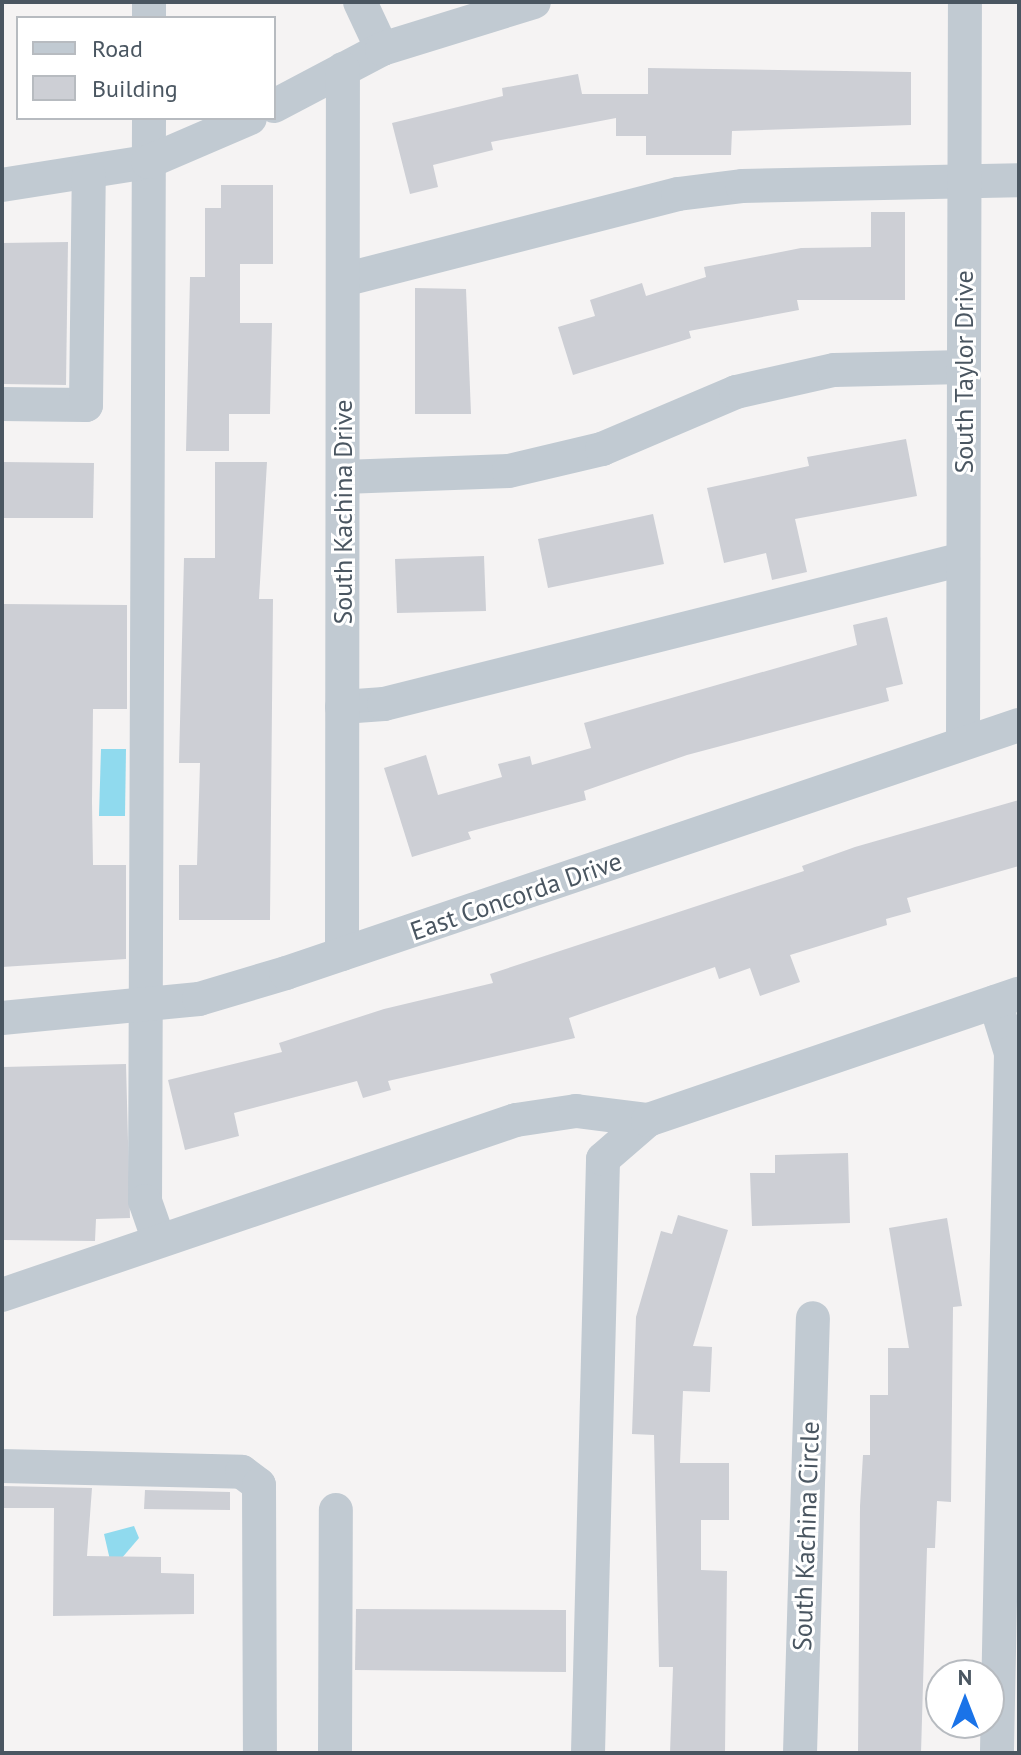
<!DOCTYPE html>
<style>
body{margin:0}
#map{position:relative;width:1021px;height:1755px;overflow:hidden;background:#f5f3f3;font-family:"PT Sans",sans-serif}
div>[style]{position:absolute}
[style*='--x']{left:calc(var(--x)*1px);top:calc(var(--y)*1px);width:calc(var(--w)*1px);rotate:calc(var(--a)*1deg)}
.water>*{inset:0;background:#90daee}
.building>*{inset:0;background:#cdcfd5}
.minor>*{height:34px;margin:-17px;padding:0 17px;transform-origin:17px;border-radius:17px;background:#c1cad2}
span{translate:-50% -50%;white-space:nowrap;text-align:center;line-height:1.15;-webkit-text-stroke:6px #fff;paint-order:stroke}
.street-label{font-size:26px;color:#4a5661}
.frame{position:absolute;inset:0;border:4px solid #4a5661;pointer-events:none}
.legend{position:absolute;left:16px;top:16px;width:260px;height:104px;box-sizing:border-box;background:#fff;border:2px solid #b7bbc0;margin:0;padding:10px 14px;list-style:none;font-size:24px;color:#4a5661}
.legend li{display:flex;align-items:center;gap:16px;height:40px}
.legend b{width:40px;border:2px solid #b7bbc0}
.north{position:absolute;left:925px;top:1659px;width:80px;height:80px;box-sizing:border-box;background:#fff;border:2px solid #b7bbc0;border-radius:50%;rotate:0deg;font-size:22px;font-weight:700;line-height:32px;text-align:center;color:#4a5661}
.north::after{content:'';display:block;margin:auto;width:28px;height:36px;background:#1a73e8;clip-path:polygon(50% 0,100% 100%,50% 72%,0 100%)}
</style>
<div id="map">
<div class="water">
<i style="clip-path:polygon(101px 749px,126px 749px,125px 816px,99px 816px)"></i>
<i style="clip-path:polygon(134px 1526px,139px 1538px,121px 1559px,110px 1560px,104px 1534px)"></i>
</div>
<div class="building">
<i style="clip-path:polygon(648px 68px,911px 72px,911px 125px,732px 131px,731px 155px,646px 155px,646px 136px,616px 136px,616px 118px,491px 142px,493px 150px,433px 165px,438px 187px,410px 194px,392px 123px,503px 96px,502px 88px,578px 74px,582px 94px,648px 94px)"></i>
<i style="clip-path:polygon(221px 185px,273px 185px,273px 264px,240px 264px,240px 323px,272px 323px,270px 414px,229px 414px,229px 451px,186px 451px,190px 277px,205px 277px,205px 208px,221px 208px)"></i>
<i style="clip-path:polygon(871px 212px,905px 212px,905px 300px,797px 300px,799px 310px,689px 331px,691px 338px,573px 375px,558px 327px,595px 316px,590px 300px,642px 283px,646px 296px,706px 277px,704px 267px,801px 248px,871px 247px)"></i>
<i style="clip-path:polygon(68px 242px,66px 385px,2px 384px,2px 243px)"></i>
<i style="clip-path:polygon(415px 288px,466px 289px,471px 414px,415px 414px)"></i>
<i style="clip-path:polygon(906px 439px,917px 496px,795px 519px,807px 572px,772px 580px,766px 553px,724px 563px,707px 488px,809px 466px,807px 457px)"></i>
<i style="clip-path:polygon(2px 462px,94px 463px,93px 518px,2px 518px)"></i>
<i style="clip-path:polygon(215px 462px,267px 462px,259px 599px,273px 599px,270px 920px,179px 920px,179px 865px,197px 865px,200px 763px,179px 763px,184px 558px,215px 558px)"></i>
<i style="clip-path:polygon(653px 514px,664px 564px,548px 588px,538px 539px)"></i>
<i style="clip-path:polygon(484px 556px,486px 611px,397px 613px,395px 559px)"></i>
<i style="clip-path:polygon(2px 604px,127px 605px,127px 709px,93px 709px,92px 802px,93px 865px,126px 865px,126px 959px,2px 967px)"></i>
<i style="clip-path:polygon(887px 617px,903px 684px,886px 688px,889px 701px,687px 755px,584px 791px,586px 800px,468px 832px,471px 839px,412px 857px,384px 768px,426px 755px,438px 795px,502px 777px,498px 764px,530px 756px,532px 765px,591px 748px,584px 723px,857px 645px,853px 625px)"></i>
<i style="clip-path:polygon(1019px 800px,1019px 866px,907px 898px,911px 912px,886px 919px,887px 925px,790px 955px,800px 982px,760px 996px,750px 968px,719px 979px,715px 967px,569px 1018px,575px 1038px,388px 1081px,391px 1090px,363px 1098px,357px 1081px,234px 1113px,239px 1136px,185px 1150px,168px 1080px,282px 1052px,279px 1043px,384px 1009px,493px 983px,490px 974px,804px 871px,802px 866px,855px 847px)"></i>
<i style="clip-path:polygon(126px 1064px,130px 1218px,96px 1219px,95px 1241px,2px 1240px,3px 1067px)"></i>
<i style="clip-path:polygon(848px 1153px,850px 1223px,752px 1226px,750px 1173px,775px 1173px,775px 1155px)"></i>
<i style="clip-path:polygon(678px 1215px,728px 1230px,693px 1346px,712px 1347px,710px 1392px,683px 1391px,680px 1463px,729px 1463px,729px 1520px,701px 1520px,701px 1570px,727px 1571px,725px 1753px,670px 1753px,673px 1667px,659px 1667px,654px 1435px,632px 1434px,636px 1317px,661px 1231px,672px 1234px)"></i>
<i style="clip-path:polygon(947px 1218px,962px 1306px,953px 1307px,951px 1502px,937px 1501px,935px 1548px,927px 1548px,921px 1753px,858px 1753px,860px 1506px,863px 1455px,870px 1455px,870px 1395px,888px 1395px,888px 1348px,909px 1348px,889px 1228px)"></i>
<i style="clip-path:polygon(2px 1486px,92px 1488px,87px 1556px,161px 1557px,161px 1573px,194px 1574px,194px 1614px,53px 1616px,54px 1508px,2px 1508px)"></i>
<i style="clip-path:polygon(145px 1490px,230px 1492px,230px 1510px,144px 1509px)"></i>
<i style="clip-path:polygon(356px 1609px,566px 1610px,566px 1672px,355px 1670px)"></i>
</div>
<div class="minor">
<i style="--x:360;--y:2;--w:52;--a:64.9"></i>
<i style="--x:149;--y:18;--w:16;--a:-90"></i>
<i style="--x:274;--y:106;--w:122;--a:-27.8"></i>
<i style="--x:382;--y:49;--w:159;--a:-17.2"></i>
<i style="--x:149;--y:118;--w:1083;--a:90.21"></i>
<i style="--x:145;--y:1201;--w:42;--a:70.7"></i>
<i style="--x:2;--y:185;--w:148;--a:-9"></i>
<i style="--x:148;--y:162;--w:111;--a:-23.3"></i>
<i style="--x:343;--y:280;--w:346;--a:-14.4"></i>
<i style="--x:678;--y:194;--w:64;--a:-7.1"></i>
<i style="--x:742;--y:186;--w:277;--a:-1.2"></i>
<i style="--x:2;--y:404;--w:84;--a:0.7"></i>
<i style="--x:86;--y:405;--w:230;--a:-89.3"></i>
<i style="--x:343;--y:477;--w:166;--a:-2.1"></i>
<i style="--x:509;--y:471;--w:96;--a:-13.3"></i>
<i style="--x:602;--y:449;--w:146;--a:-23"></i>
<i style="--x:736;--y:392;--w:100;--a:-12.7"></i>
<i style="--x:834;--y:370;--w:130;--a:-1.3"></i>
<i style="--x:342;--y:707;--w:42;--a:-4.1"></i>
<i style="--x:384;--y:704;--w:597;--a:-14.06"></i>
<i style="--x:963;--y:743;--w:741;--a:-89.85"></i>
<i style="--x:342;--y:954;--w:885;--a:-89.94"></i>
<i style="--x:995;--y:1002;--w:53;--a:72.6"></i>
<i style="--x:1011;--y:1053;--w:700;--a:91.15"></i>
<i style="--x:2;--y:1018;--w:198;--a:-5.5"></i>
<i style="--x:199;--y:999;--w:91;--a:-16.6"></i>
<i style="--x:286;--y:973;--w:774;--a:-18.69"></i>
<i style="--x:2;--y:1295;--w:543;--a:-18.8"></i>
<i style="--x:516;--y:1120;--w:61;--a:-8.5"></i>
<i style="--x:576;--y:1111;--w:73;--a:7.1"></i>
<i style="--x:2;--y:1466;--w:240;--a:1.4"></i>
<i style="--x:242;--y:1472;--w:21;--a:37"></i>
<i style="--x:259;--y:1485;--w:268;--a:89.8"></i>
<i style="--x:335;--y:1753;--w:243;--a:-89.8"></i>
<i style="--x:588;--y:1753;--w:594;--a:-88.55"></i>
<i style="--x:603;--y:1159;--w:60;--a:-40.9"></i>
<i style="--x:648;--y:1120;--w:392;--a:-18.8"></i>
<i style="--x:800;--y:1753;--w:435;--a:-88.3"></i>
</div>
<div class="street-label">
<span style="left:964px;top:372px;rotate:-90deg">South Taylor Drive</span>
<span style="left:343px;top:512px;rotate:-90deg">South Kachina Drive</span>
<span style="left:516px;top:896px;rotate:-19deg">East Concorda Drive</span>
<span style="left:806px;top:1536px;rotate:-88deg">South Kachina Circle</span>
</div>
<div class="frame"></div>
<ul class="legend">
<li><b style="height:10px;background:#c1cad2"></b>Road</li>
<li><b style="height:22px;background:#cdcfd5"></b>Building</li>
</ul>
<div class="north">N</div>
</div>
